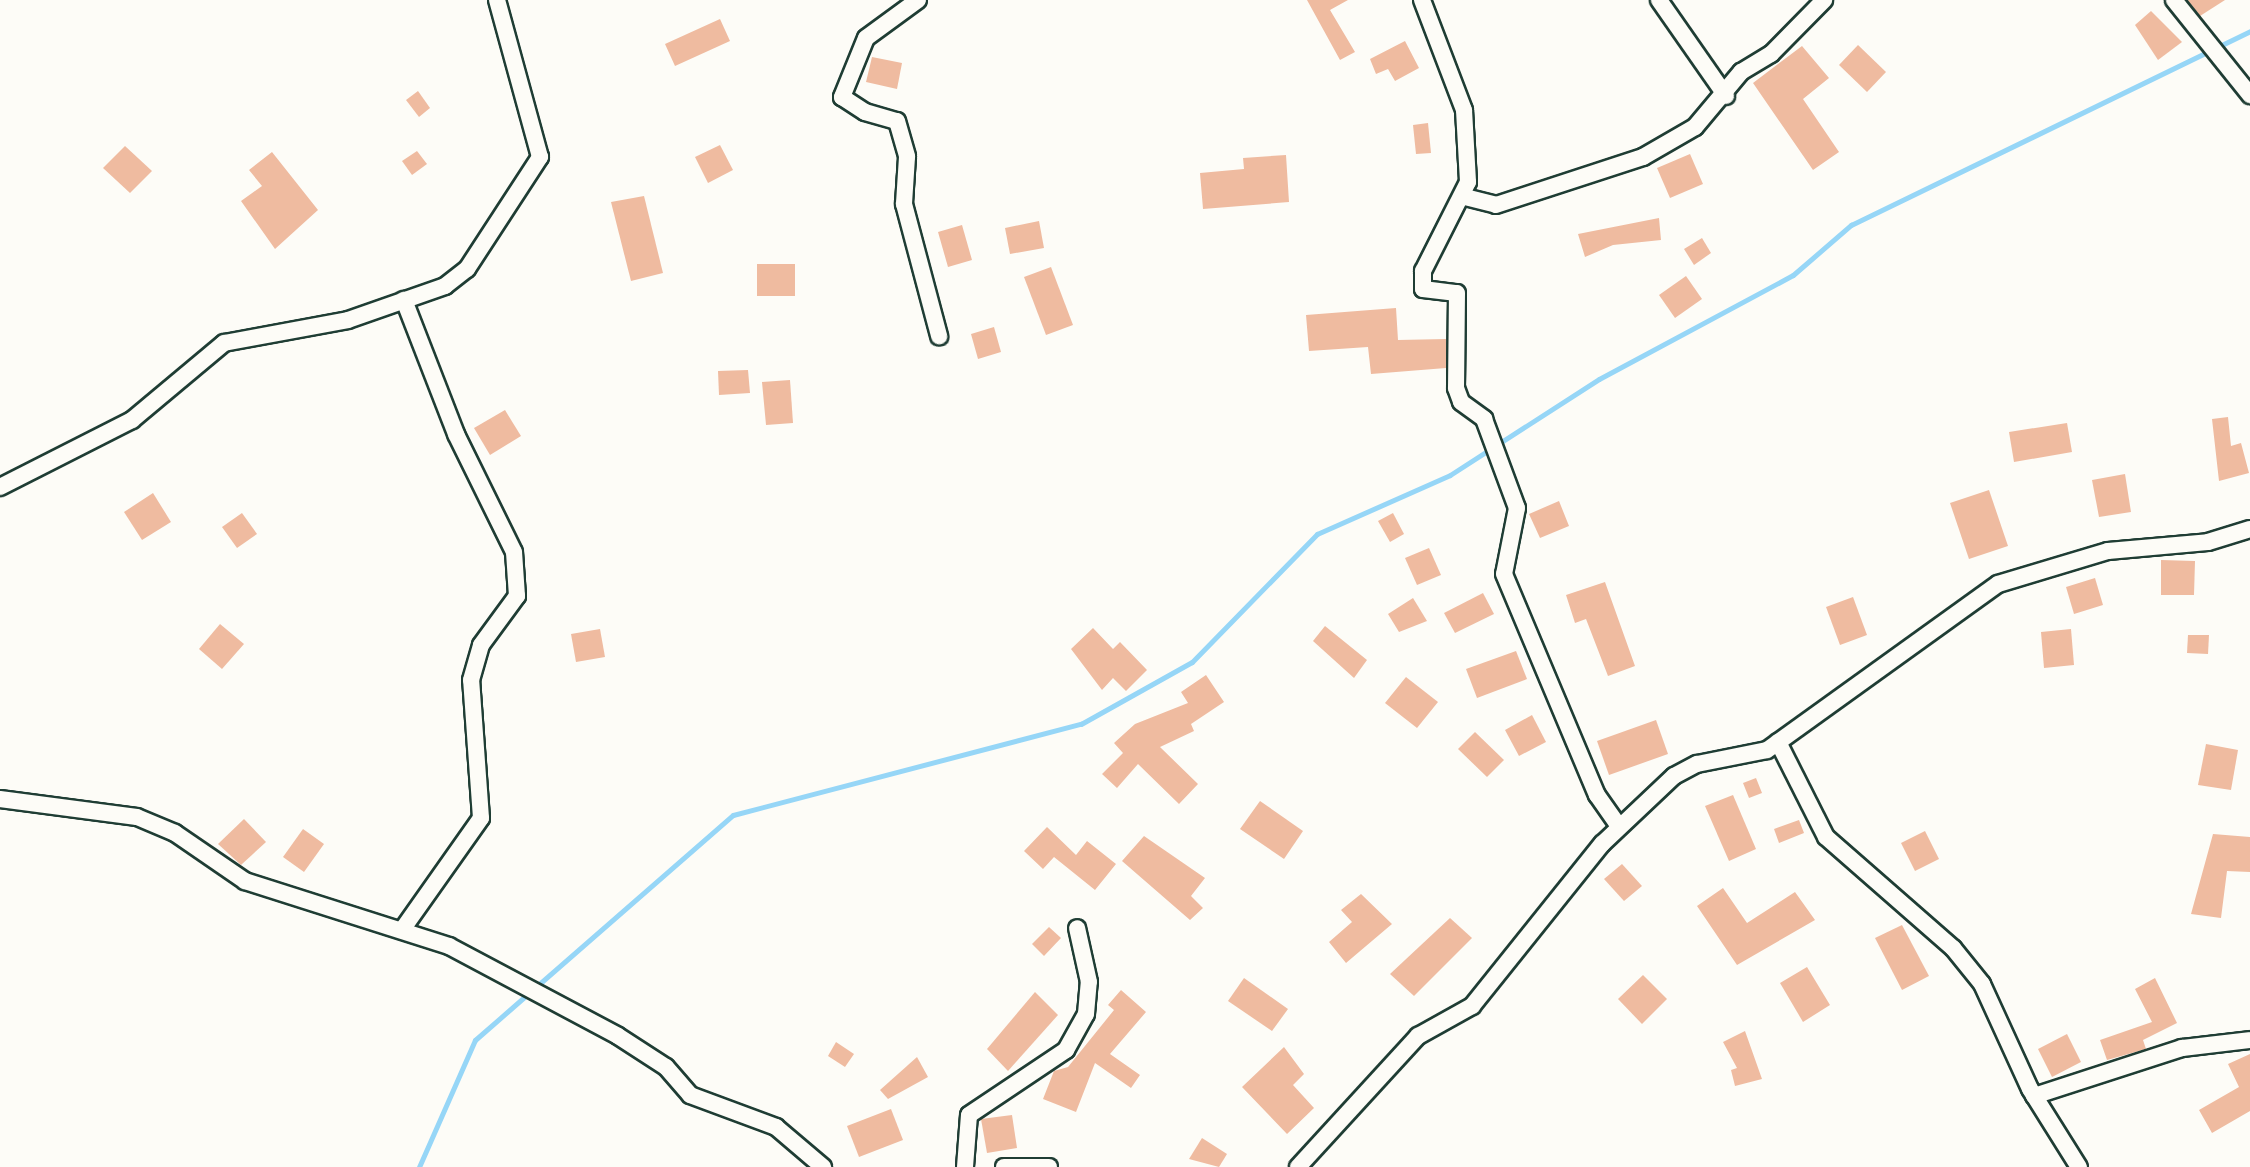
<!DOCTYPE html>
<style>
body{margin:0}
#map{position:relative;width:2250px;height:1167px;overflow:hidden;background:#fdfcf7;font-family:Itim,sans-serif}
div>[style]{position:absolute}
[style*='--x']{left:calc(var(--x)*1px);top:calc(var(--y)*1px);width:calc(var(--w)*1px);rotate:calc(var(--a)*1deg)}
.stream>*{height:5px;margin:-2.5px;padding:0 2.5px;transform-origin:2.5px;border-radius:2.5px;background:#96d6f7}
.building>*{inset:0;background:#efbba0}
.roads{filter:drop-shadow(2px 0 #1f3d34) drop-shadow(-2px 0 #1f3d34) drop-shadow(0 2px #1f3d34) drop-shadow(0 -2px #1f3d34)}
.minor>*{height:16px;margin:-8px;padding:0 8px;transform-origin:8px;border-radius:8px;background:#fdfcf7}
span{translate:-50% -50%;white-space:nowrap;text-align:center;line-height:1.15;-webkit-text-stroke:7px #fdfcf7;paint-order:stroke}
</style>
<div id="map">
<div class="stream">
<i style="--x:419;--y:1167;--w:139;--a:-66.2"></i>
<i style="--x:475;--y:1040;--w:342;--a:-41.1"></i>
<i style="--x:733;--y:815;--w:360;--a:-14.7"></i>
<i style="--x:1081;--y:724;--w:127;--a:-29.2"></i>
<i style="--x:1192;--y:662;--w:179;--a:-45.7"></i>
<i style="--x:1317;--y:534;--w:145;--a:-23.9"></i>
<i style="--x:1450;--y:475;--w:177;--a:-32.8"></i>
<i style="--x:1599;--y:379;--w:220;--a:-28.2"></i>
<i style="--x:1793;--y:275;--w:77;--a:-40.8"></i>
<i style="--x:1851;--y:225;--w:444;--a:-25.9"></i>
</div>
<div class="building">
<i style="clip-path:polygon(1307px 0,1348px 0,1330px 10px,1355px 52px,1340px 60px)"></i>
<i style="clip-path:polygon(2187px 0,2225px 0,2200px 16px)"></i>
<i style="clip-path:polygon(2151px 11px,2182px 42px,2158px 60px,2135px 25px)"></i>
<i style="clip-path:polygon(720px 19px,730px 41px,675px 66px,665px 44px)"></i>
<i style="clip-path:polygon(1405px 41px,1419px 68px,1395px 81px,1388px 69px,1376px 74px,1370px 59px)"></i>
<i style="clip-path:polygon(1858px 45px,1886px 72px,1867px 92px,1839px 65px)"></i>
<i style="clip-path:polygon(1802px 46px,1829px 78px,1803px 99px,1839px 152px,1813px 170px,1753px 83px)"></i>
<i style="clip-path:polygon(872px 57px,902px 63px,897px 89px,866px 82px)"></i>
<i style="clip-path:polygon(418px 91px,430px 108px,419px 117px,406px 100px)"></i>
<i style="clip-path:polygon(1428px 123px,1431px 153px,1416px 154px,1413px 125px)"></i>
<i style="clip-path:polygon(720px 145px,733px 170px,708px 183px,695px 157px)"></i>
<i style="clip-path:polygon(125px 146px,152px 171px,130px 193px,103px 168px)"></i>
<i style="clip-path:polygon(417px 151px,427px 164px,412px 175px,402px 161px)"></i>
<i style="clip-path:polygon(272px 152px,318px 210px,275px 249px,241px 201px,262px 186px,249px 170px)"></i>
<i style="clip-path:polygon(1690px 154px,1703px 184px,1670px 198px,1657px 168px)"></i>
<i style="clip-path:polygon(1286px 155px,1289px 202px,1203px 209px,1200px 173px,1244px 169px,1243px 158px)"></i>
<i style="clip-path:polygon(644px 196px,663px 273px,631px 281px,611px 202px)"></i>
<i style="clip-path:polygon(1659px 218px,1661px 240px,1613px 245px,1585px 257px,1578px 234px)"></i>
<i style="clip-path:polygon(1039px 221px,1044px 248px,1010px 254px,1005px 228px)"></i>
<i style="clip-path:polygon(962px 225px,972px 260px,948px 267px,938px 232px)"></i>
<i style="clip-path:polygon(1702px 238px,1711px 253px,1694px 265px,1684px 249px)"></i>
<i style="clip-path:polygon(757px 264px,795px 264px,795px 296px,757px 296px)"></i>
<i style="clip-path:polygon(1051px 267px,1073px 325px,1046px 335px,1024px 277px)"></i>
<i style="clip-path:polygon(1686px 276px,1702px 299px,1675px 318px,1659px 295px)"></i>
<i style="clip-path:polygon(1396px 308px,1398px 340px,1446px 339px,1446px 368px,1371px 374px,1368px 347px,1309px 351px,1306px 315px)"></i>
<i style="clip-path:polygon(994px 327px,1001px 352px,978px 359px,971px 334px)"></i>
<i style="clip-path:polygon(748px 370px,750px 393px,719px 395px,718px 371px)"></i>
<i style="clip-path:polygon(790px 380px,793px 423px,766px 425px,762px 382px)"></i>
<i style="clip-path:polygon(505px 410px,521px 436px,490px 455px,474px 428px)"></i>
<i style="clip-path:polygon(2228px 417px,2231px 446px,2241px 443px,2249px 473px,2219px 481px,2212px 419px)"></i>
<i style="clip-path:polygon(2067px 423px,2072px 452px,2014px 462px,2009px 432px)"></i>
<i style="clip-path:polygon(2125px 474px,2131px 512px,2099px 517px,2092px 480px)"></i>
<i style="clip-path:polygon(1989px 490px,2008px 546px,1969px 559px,1950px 503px)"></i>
<i style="clip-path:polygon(153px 493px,171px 522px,142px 540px,124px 512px)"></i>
<i style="clip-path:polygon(1559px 501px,1569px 526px,1540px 538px,1529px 514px)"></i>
<i style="clip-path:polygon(242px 513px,257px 534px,237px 548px,222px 527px)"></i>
<i style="clip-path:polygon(1393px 513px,1404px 534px,1390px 542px,1378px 521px)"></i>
<i style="clip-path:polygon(1429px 548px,1441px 575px,1417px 585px,1405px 558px)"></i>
<i style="clip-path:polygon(2161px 560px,2195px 561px,2194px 595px,2161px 595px)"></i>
<i style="clip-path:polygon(2095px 578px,2103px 605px,2074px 614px,2066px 587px)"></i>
<i style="clip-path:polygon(1605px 582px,1635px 666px,1608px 676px,1586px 619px,1575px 623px,1566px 595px)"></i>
<i style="clip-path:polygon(1483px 593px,1494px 614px,1455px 633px,1444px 613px)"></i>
<i style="clip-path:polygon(1853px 597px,1867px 635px,1840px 645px,1826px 607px)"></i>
<i style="clip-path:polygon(1413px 598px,1427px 621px,1399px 632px,1388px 614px)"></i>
<i style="clip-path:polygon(220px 624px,244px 644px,222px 669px,199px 649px)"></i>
<i style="clip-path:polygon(1325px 626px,1367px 660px,1354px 678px,1313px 641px)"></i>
<i style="clip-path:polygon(1093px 628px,1113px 649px,1120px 642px,1147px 670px,1126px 691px,1113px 678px,1102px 690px,1071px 649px)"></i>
<i style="clip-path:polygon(600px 629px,605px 657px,576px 662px,571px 634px)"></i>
<i style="clip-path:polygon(2071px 629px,2074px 665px,2044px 668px,2041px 632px)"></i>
<i style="clip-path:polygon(2188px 635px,2209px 635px,2208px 654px,2187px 653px)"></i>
<i style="clip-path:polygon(1516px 651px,1527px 679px,1477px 698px,1466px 669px)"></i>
<i style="clip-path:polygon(1206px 675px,1224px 702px,1191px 724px,1194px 731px,1160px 747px,1198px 784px,1179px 804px,1138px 764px,1117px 788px,1102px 774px,1123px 753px,1114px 743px,1135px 724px,1188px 703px,1181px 692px)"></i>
<i style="clip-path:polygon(1406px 677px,1438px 702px,1417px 728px,1385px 703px)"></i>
<i style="clip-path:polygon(1532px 715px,1546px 742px,1519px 756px,1505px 730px)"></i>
<i style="clip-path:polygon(1656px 720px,1668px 754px,1609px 775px,1597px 741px)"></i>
<i style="clip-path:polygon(1475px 732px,1504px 760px,1487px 777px,1458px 749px)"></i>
<i style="clip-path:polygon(2206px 744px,2238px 750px,2231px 790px,2198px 785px)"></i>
<i style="clip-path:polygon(1756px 778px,1762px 793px,1749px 798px,1743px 783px)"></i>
<i style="clip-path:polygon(1733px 795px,1756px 849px,1729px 861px,1705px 806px)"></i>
<i style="clip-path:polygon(1260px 801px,1303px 831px,1284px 859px,1240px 829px)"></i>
<i style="clip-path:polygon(244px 819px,266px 842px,241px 865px,218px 844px)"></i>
<i style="clip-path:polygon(1799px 820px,1804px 833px,1779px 843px,1774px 829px)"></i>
<i style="clip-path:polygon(1047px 827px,1076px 855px,1087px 841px,1116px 864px,1095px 890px,1054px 857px,1043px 869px,1024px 851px)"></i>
<i style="clip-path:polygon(303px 829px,324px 844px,304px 872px,283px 857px)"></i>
<i style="clip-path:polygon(1925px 831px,1939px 859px,1915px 871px,1901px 843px)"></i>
<i style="clip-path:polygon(2213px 834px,2250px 837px,2250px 872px,2227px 871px,2221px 918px,2191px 914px)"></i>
<i style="clip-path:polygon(1144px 836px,1205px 878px,1191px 896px,1203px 908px,1190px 920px,1122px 861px)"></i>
<i style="clip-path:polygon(1622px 864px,1642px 886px,1624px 901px,1604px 879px)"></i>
<i style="clip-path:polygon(1723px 888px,1747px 923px,1795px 892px,1815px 920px,1737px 965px,1697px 906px)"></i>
<i style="clip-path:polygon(1361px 894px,1392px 924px,1346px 963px,1329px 942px,1352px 922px,1341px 910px)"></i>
<i style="clip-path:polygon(1450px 918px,1472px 938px,1414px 996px,1390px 974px)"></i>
<i style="clip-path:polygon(1902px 925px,1929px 976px,1902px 990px,1875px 938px)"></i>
<i style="clip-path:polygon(1049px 927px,1061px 938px,1044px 956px,1032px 944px)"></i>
<i style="clip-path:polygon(1807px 967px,1830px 1005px,1803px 1022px,1780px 983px)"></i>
<i style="clip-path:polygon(1643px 975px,1667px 999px,1642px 1024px,1618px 999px)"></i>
<i style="clip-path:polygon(1244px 978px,1288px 1009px,1272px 1031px,1228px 1001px)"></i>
<i style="clip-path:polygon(2155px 978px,2177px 1023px,2143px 1040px,2146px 1049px,2107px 1060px,2100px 1040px,2152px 1022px,2135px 989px)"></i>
<i style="clip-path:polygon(1121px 990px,1146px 1012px,1110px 1054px,1140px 1075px,1131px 1088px,1095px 1063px,1076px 1112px,1043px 1099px,1054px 1071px,1068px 1067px,1114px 1010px,1108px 1005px)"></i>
<i style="clip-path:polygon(1035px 992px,1058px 1015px,1008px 1071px,987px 1049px)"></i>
<i style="clip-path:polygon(1745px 1031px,1762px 1079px,1735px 1086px,1731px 1070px,1737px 1068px,1723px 1042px)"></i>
<i style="clip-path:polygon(2067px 1034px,2081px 1062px,2052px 1077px,2038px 1049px)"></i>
<i style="clip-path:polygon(836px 1042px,854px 1054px,845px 1067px,828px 1056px)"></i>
<i style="clip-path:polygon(1284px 1047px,1304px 1074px,1293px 1085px,1314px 1108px,1287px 1134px,1242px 1087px)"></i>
<i style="clip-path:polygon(2250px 1054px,2250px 1111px,2212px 1133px,2199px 1110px,2239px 1087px,2228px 1064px)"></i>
<i style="clip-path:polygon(917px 1057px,928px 1077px,888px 1099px,880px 1090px)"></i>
<i style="clip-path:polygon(891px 1109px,903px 1140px,859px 1157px,847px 1126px)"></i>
<i style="clip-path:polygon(1012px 1115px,1017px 1148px,987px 1153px,981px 1119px)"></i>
<i style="clip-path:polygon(1202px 1138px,1227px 1154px,1219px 1167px,1189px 1159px)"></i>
</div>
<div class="roads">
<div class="minor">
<i style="--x:918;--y:0;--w:64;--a:143.8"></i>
<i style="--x:866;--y:38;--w:64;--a:112.1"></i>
<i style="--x:842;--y:97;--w:27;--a:33"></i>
<i style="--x:865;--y:112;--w:33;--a:16"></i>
<i style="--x:897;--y:121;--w:37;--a:74"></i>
<i style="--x:907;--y:157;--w:47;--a:93.7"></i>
<i style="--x:904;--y:204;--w:137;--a:75.1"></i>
<i style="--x:1422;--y:0;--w:118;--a:69.1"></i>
<i style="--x:1464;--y:110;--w:72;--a:86.8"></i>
<i style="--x:1468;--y:182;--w:100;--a:116.8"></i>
<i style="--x:1423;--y:271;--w:18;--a:90"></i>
<i style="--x:1423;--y:289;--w:34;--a:7"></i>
<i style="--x:1457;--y:293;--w:95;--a:90.6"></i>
<i style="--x:1456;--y:388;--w:15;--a:70"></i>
<i style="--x:1461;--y:402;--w:29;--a:36"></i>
<i style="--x:1484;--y:419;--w:95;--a:69.7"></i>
<i style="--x:1517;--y:508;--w:67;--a:101.1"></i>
<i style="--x:1504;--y:574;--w:240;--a:67.2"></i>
<i style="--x:1597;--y:795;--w:39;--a:55"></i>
<i style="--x:1659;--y:0;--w:117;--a:55.1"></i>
<i style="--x:2174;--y:0;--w:122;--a:51.3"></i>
<i style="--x:1465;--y:197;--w:32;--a:14"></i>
<i style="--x:1496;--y:205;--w:155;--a:-18.1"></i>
<i style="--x:1643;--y:157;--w:60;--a:-30"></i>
<i style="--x:1695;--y:127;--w:72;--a:-50.1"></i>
<i style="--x:1741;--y:72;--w:35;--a:-31"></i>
<i style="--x:1771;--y:54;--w:76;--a:-45.5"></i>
<i style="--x:0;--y:487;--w:148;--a:-26.9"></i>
<i style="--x:132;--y:420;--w:120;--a:-39.9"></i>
<i style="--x:224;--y:343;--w:126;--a:-10.5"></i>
<i style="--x:348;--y:320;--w:103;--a:-19.3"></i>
<i style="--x:445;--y:286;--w:28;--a:-38"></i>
<i style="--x:467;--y:269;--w:134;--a:-56.9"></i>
<i style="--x:540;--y:157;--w:163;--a:-105.3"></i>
<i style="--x:1778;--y:742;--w:106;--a:63.2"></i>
<i style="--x:1826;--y:837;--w:169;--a:41.2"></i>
<i style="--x:1953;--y:948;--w:46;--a:51.1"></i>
<i style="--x:1982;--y:984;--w:115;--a:65.4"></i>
<i style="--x:2030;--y:1089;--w:92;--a:57.9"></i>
<i style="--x:0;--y:799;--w:138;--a:7.5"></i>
<i style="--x:137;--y:817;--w:41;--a:22.8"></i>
<i style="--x:175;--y:833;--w:85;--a:34.4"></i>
<i style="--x:245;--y:881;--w:214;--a:17.7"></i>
<i style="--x:449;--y:946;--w:191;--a:28"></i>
<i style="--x:618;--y:1036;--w:57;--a:32.9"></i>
<i style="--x:666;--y:1067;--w:37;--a:49"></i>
<i style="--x:690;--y:1095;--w:92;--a:20.4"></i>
<i style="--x:776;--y:1127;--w:62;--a:40.4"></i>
<i style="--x:402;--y:930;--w:137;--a:-54.8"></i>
<i style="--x:481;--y:818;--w:138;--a:-94.1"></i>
<i style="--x:471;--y:680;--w:36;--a:-74"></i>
<i style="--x:481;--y:645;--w:61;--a:-53.7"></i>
<i style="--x:517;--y:596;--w:44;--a:-93.9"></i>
<i style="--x:514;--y:552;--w:131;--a:-116.2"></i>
<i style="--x:456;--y:434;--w:144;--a:-111.2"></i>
<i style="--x:2034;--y:1096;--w:156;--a:-18"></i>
<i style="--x:2182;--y:1048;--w:68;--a:-6.7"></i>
<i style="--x:965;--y:1167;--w:52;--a:-85.6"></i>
<i style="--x:969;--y:1115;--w:117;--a:-33.8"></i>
<i style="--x:1066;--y:1050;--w:41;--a:-60.9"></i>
<i style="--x:1086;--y:1014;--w:32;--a:-85"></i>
<i style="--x:1089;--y:982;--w:55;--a:-102.5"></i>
<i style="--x:1004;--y:1167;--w:45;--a:0"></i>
<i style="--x:1298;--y:1167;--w:178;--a:-47.5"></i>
<i style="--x:1418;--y:1036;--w:62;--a:-29.1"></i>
<i style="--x:1472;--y:1006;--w:208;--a:-51.3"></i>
<i style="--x:1602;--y:844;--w:99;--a:-43.4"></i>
<i style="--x:1674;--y:776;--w:26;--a:-28"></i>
<i style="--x:1697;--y:764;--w:71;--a:-11.3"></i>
<i style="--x:1767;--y:750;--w:284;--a:-35.7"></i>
<i style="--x:1998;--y:584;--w:115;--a:-16.7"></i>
<i style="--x:2108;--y:551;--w:100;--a:-5.1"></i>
<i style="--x:2208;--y:542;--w:44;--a:-17.2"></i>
</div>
</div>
</div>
